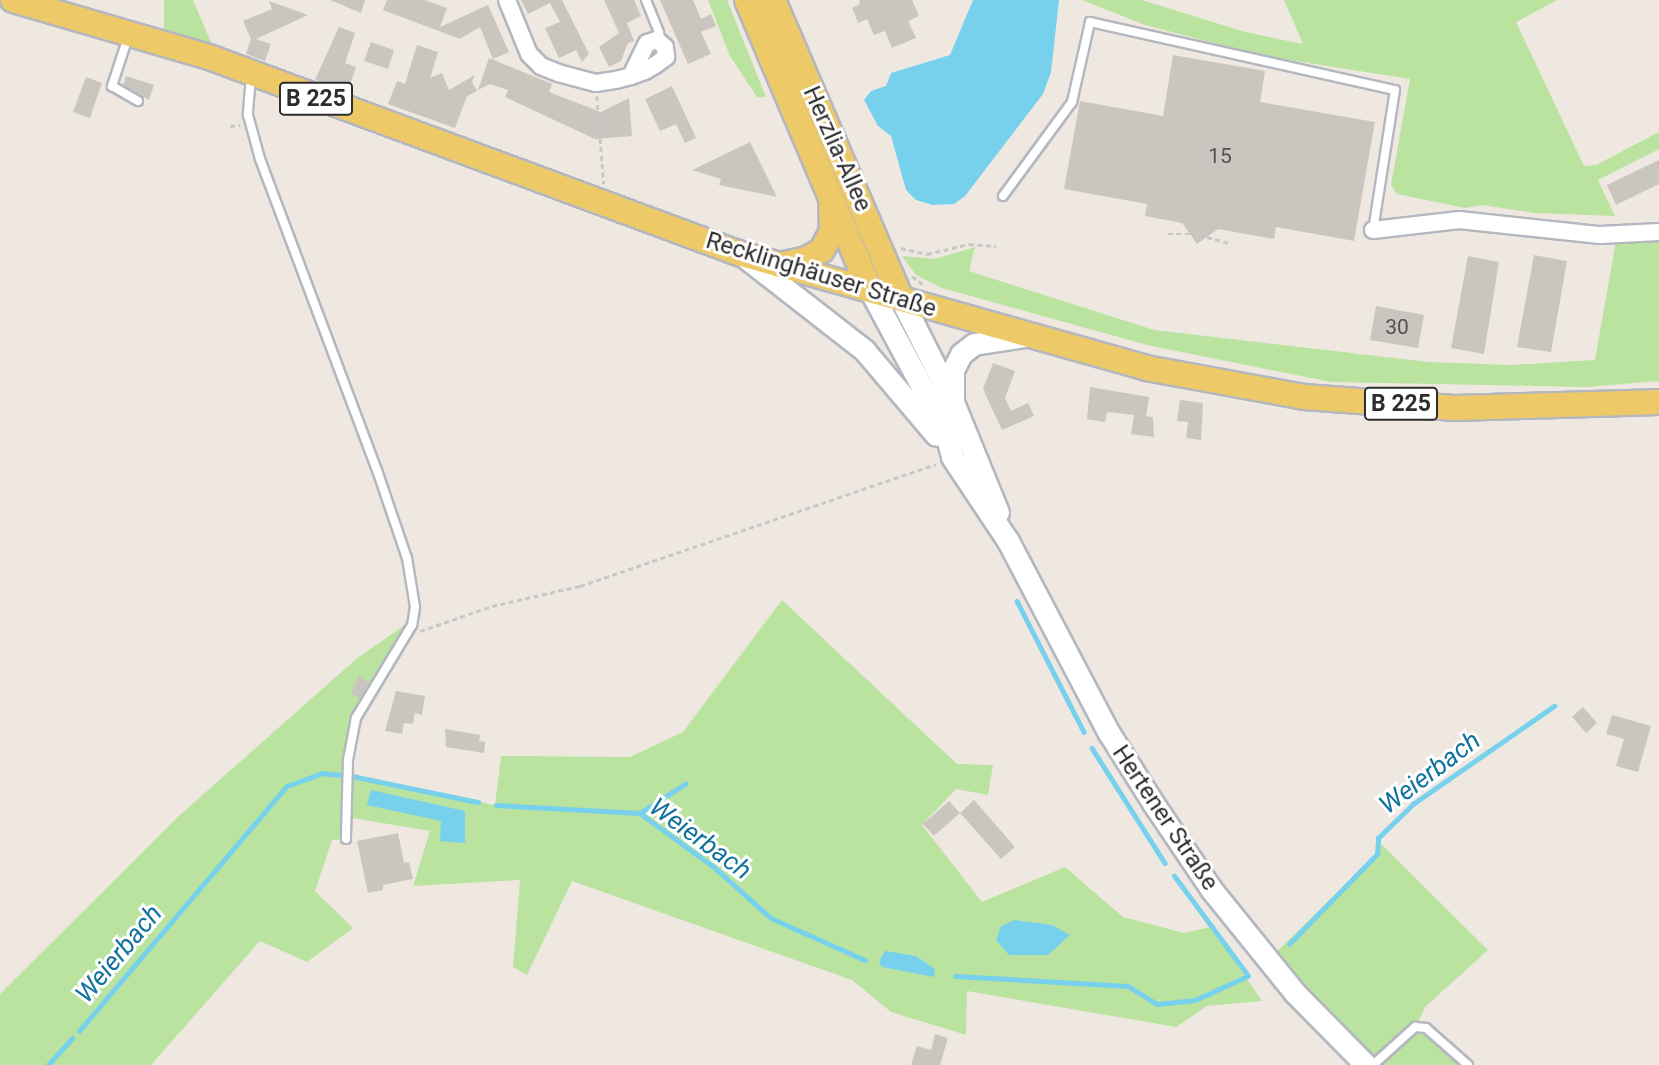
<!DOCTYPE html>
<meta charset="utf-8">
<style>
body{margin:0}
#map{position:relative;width:1659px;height:1065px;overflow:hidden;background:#eee8e1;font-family:Roboto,sans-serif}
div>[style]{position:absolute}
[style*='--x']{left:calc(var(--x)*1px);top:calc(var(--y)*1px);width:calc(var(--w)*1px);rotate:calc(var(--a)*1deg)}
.green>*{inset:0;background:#b9e39f}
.water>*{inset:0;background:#78d1ec}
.stream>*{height:4.5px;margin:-2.25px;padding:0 2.25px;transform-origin:2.25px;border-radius:2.25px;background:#78d1ec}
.building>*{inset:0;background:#cac6bf}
.path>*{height:2.5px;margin-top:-1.25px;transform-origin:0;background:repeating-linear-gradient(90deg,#c8c8c8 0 5px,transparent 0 8.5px)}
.roads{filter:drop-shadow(2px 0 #b4b7c0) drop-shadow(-2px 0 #b4b7c0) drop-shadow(0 2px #b4b7c0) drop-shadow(0 -2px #b4b7c0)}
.service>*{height:8px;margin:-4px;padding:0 4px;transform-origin:4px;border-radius:4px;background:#fff}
.minor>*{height:16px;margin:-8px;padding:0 8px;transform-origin:8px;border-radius:8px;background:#fff}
.secondary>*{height:21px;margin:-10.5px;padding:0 10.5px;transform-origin:10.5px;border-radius:10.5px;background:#fff}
.primary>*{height:24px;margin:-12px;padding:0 12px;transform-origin:12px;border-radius:12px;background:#edc967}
span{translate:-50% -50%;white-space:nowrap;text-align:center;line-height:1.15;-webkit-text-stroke:6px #fff;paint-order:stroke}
.number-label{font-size:21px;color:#545352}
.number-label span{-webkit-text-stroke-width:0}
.shield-label span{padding:2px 5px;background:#fff;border:2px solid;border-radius:5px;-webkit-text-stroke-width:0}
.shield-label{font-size:23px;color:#2d2d2d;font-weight:700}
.street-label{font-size:24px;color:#2d2d2d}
.water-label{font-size:26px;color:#12729d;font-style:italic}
</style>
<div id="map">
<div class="green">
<i style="clip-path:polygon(164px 0,193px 0,213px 47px,164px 34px)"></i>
<i style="clip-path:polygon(708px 0,727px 0,766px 97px,757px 97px,730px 56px)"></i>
<i style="clip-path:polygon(1082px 0,1142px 0,1245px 32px,1303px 44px,1284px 0,1557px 0,1516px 22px,1584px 166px,1596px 165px,1659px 132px,1659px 149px,1598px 180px,1615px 216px,1534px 213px,1482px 205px,1465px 208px,1397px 194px,1391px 185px,1410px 79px,1263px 56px,1145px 25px)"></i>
<i style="clip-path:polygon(1659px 240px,1659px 381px,1586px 387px,1331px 382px,1147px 345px,942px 288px,916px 275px,902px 256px,935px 259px,975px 247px,969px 271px,1154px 330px,1428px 362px,1511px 365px,1595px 360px,1616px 241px)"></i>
<i style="clip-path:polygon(782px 600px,957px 764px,993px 765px,988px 795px,956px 789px,922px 825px,982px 902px,1065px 867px,1123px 917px,1184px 933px,1211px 927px,1262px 1001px,1207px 1006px,1176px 1027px,967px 991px,966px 1035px,891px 1012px,852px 980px,572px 881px,527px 975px,513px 967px,520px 880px,413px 886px,430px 831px,347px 817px,346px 839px,332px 840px,315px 891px,353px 928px,307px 962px,260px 941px,151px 1065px,0 1065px,0 994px,180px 815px,356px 659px,422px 613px,356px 718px,352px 776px,495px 805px,501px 756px,630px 757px,683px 732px)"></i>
<i style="clip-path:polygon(1376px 839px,1488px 950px,1425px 1007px,1416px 1027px,1436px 1036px,1468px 1065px,1366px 1065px,1268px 960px,1377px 854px)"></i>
</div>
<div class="water">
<i style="clip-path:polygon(973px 0,1059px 0,1051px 72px,1043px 94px,965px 196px,954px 204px,933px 205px,916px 200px,906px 190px,891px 136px,878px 126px,864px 100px,871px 91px,886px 86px,891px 73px,950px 55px)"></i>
<i style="clip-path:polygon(371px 790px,465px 811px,465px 843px,440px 841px,441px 821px,367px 805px)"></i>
<i style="clip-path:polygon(1015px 920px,1052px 925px,1070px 935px,1048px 955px,1009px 955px,996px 940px,1001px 926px)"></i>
<i style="clip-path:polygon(885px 951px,916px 956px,935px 969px,934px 977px,882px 967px,879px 962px)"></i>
</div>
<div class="stream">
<i style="--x:1017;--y:601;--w:147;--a:62.9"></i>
<i style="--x:1092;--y:748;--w:136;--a:57.6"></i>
<i style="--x:352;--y:776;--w:129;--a:11.7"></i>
<i style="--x:496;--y:805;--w:144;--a:3.2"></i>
<i style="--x:640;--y:813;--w:92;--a:36.1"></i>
<i style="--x:714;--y:867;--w:76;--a:41.8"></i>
<i style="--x:771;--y:918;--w:103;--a:24.1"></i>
<i style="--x:640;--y:813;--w:54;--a:-32.8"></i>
<i style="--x:1289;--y:944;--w:126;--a:-45.6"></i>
<i style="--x:1377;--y:854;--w:16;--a:-86"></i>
<i style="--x:1378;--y:838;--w:49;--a:-44.2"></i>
<i style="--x:1413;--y:804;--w:172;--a:-34.8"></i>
<i style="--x:955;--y:976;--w:173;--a:3.3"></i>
<i style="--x:1128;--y:986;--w:34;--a:32"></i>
<i style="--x:1157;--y:1004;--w:38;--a:-6"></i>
<i style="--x:1195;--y:1000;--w:58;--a:-24.4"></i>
<i style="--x:1248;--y:976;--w:124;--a:-126.5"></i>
<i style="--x:79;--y:1031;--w:321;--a:-49.7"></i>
<i style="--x:287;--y:786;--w:37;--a:-20"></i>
<i style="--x:322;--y:773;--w:19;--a:6"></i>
<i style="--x:48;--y:1065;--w:36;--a:-48"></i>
</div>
<div class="building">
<i style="clip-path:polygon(330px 0,365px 0,361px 13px)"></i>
<i style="clip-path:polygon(387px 0,424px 0,447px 8px,440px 27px,488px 5px,509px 52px,493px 59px,480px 27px,460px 39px,383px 10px)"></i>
<i style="clip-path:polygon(521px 0,562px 0,589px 54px,582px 62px,576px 50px,559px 58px,545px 28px,560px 22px,550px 3px,528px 14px)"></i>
<i style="clip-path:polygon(604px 0,634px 0,641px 16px,627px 23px,634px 41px,628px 43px,621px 61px,609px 67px,599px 47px,619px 33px)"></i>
<i style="clip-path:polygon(660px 0,693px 0,701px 19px,711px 14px,716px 26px,701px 32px,711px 54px,688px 64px)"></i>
<i style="clip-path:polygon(859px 0,912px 0,919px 16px,908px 21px,916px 38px,892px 48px,885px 31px,874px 35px,867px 19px,858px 23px,855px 15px,852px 8px,860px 4px)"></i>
<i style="clip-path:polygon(269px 1px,308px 15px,256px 39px,271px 44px,265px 61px,246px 54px,251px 39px,243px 21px,272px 9px)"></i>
<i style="clip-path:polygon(339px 27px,355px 33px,345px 63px,356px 67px,348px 91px,315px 80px)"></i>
<i style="clip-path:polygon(371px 42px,394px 50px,388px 69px,364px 61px)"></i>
<i style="clip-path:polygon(417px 45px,438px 52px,430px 78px,442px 73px,449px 90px,475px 75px,472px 82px,477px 91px,467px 96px,455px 128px,388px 104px,397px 81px,405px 84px)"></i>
<i style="clip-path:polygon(1173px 55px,1265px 71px,1260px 102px,1375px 122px,1354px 241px,1276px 227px,1274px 239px,1218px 229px,1197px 244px,1182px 223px,1145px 216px,1147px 204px,1064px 189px,1080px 101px,1163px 116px)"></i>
<i style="clip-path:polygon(489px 58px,552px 84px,549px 92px,601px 112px,629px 98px,632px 136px,595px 139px,505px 97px,508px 90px,490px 84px,478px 90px)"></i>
<i style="clip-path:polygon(126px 76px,154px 85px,149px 100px,123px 85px)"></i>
<i style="clip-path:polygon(86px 77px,102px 83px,90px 118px,73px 112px)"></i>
<i style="clip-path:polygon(672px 86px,696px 138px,685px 143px,676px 124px,660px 131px,645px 99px)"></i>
<i style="clip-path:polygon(750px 142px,777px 197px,719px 185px,721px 179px,692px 170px)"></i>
<i style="clip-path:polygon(1659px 160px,1659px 184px,1616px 205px,1607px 185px)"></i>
<i style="clip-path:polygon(1534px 255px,1567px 261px,1551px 352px,1517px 347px)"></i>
<i style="clip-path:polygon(1468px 256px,1499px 262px,1484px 354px,1451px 348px)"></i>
<i style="clip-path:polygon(1376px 306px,1424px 315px,1418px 348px,1370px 340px)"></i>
<i style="clip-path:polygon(993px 363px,1015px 371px,1005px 398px,1011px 411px,1028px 403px,1034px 416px,1002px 430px,983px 389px)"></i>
<i style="clip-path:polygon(1090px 387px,1149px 397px,1146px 416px,1153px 417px,1154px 437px,1131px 434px,1134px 415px,1107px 412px,1105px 422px,1087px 419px)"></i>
<i style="clip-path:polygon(1180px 400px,1203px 403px,1201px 440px,1186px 438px,1188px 422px,1177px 421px)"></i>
<i style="clip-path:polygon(359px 676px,369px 682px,360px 699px,351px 693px)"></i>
<i style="clip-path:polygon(396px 691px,425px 696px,422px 715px,415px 713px,413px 724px,404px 723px,402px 734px,385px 731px)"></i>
<i style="clip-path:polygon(1583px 707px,1597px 723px,1586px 733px,1572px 717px)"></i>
<i style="clip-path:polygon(1612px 715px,1651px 726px,1638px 772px,1616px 766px,1624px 739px,1606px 734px)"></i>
<i style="clip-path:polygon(445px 729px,480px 735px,479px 741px,485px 742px,484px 753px,446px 747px)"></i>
<i style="clip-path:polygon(974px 800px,1015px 847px,1001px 859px,960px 813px)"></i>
<i style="clip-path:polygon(949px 801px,960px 813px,934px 836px,923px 824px)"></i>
<i style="clip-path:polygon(398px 833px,404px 863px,409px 862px,413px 879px,383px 885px,383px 890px,368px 893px,357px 841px)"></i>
<i style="clip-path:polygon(935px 1034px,948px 1038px,940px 1065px,911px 1065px,917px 1046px,931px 1050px)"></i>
</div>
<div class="path">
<i style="--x:597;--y:96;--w:88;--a:85.5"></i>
<i style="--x:230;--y:126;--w:10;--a:-6"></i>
<i style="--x:1168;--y:234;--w:22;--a:0"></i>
<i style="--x:1207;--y:237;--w:24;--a:15"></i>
<i style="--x:901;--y:248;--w:27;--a:13"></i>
<i style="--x:927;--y:254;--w:43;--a:-13.4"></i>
<i style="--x:969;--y:244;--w:27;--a:4"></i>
<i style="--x:912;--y:276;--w:15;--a:37"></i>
<i style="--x:420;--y:631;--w:76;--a:-19.1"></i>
<i style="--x:492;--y:606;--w:90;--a:-12.8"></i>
<i style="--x:580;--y:586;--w:376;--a:-18.9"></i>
</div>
<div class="roads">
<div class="service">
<i style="--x:646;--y:0;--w:35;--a:68"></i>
<i style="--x:659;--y:33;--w:7;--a:106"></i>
<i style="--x:128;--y:37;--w:52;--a:108.1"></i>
<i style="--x:112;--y:86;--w:30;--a:30"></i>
<i style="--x:251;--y:77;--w:38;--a:95"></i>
<i style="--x:248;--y:115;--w:46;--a:74.7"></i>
<i style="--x:260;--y:159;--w:335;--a:69.4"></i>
<i style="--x:378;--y:473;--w:90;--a:71.2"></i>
<i style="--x:407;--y:558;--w:50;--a:80.7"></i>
<i style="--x:415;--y:607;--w:18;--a:99"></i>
<i style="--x:412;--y:625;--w:109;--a:121.1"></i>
<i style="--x:356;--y:718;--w:43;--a:100.8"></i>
<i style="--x:348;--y:760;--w:79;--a:91.5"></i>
<i style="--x:1003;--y:196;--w:117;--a:-53.7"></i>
<i style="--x:1072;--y:102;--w:82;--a:-77.3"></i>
<i style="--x:1090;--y:22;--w:312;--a:12.6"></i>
<i style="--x:1395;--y:90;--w:142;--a:98.9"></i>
<i style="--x:1373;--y:1065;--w:57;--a:-42.1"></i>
<i style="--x:1415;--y:1027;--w:11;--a:5"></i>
<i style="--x:1426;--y:1028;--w:56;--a:41.4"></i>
</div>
<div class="minor">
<i style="--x:507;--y:0;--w:58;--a:67.8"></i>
<i style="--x:529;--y:54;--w:17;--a:45"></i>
<i style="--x:541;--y:66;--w:18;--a:22"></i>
<i style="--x:558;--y:73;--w:39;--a:15"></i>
<i style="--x:596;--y:83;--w:20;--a:-9"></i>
<i style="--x:616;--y:80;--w:16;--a:-15"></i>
<i style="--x:631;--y:76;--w:15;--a:-20"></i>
<i style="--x:645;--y:71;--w:12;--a:-31"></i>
<i style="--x:655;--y:65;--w:14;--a:-36"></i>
<i style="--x:666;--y:57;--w:10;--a:-96"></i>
<i style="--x:665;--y:47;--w:11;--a:-139"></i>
<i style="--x:657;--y:40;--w:10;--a:163"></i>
<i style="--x:647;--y:43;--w:37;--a:116"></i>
<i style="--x:1373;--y:230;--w:87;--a:-6.6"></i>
<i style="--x:1459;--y:220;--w:142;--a:6.1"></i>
<i style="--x:1600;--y:235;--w:59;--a:-2.9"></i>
</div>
<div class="secondary">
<i style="--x:746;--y:258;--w:150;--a:37.9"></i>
<i style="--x:864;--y:350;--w:111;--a:49.7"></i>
<i style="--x:870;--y:290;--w:159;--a:61.8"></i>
<i style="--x:945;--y:430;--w:28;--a:75"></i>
<i style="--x:952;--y:457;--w:101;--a:56.3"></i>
<i style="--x:1008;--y:541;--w:217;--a:62.3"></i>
<i style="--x:1109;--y:733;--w:83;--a:57.8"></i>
<i style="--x:1153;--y:803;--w:104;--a:56"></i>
<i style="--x:1211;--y:889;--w:134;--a:51.1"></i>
<i style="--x:1295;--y:993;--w:101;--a:45.4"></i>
<i style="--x:901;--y:299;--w:115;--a:63.2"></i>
<i style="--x:953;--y:402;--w:119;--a:67.8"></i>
<i style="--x:953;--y:397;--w:27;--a:-90"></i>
<i style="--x:953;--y:370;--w:18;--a:-63"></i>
<i style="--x:961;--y:354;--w:16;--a:-38"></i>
<i style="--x:974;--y:344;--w:52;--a:-8.9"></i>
</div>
<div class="primary">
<i style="--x:13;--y:0;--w:204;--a:16.2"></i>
<i style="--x:209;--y:57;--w:564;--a:20.33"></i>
<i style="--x:738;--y:253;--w:424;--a:15.7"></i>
<i style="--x:1146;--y:368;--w:161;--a:10.4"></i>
<i style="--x:1304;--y:397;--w:151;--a:4.2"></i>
<i style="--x:1455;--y:408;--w:204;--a:-1.7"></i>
<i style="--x:747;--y:0;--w:315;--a:67"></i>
<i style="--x:773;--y:0;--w:325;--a:66.8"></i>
<i style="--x:779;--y:265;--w:29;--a:-12"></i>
<i style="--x:807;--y:259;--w:17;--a:-31"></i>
<i style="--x:822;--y:250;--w:21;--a:-62"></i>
<i style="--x:832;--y:231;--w:26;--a:-92"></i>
</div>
</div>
<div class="number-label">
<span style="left:1220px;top:156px">15</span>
<span style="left:1397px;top:327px">30</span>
</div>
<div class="shield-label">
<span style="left:316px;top:99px">B 225</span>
<span style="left:1401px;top:404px">B 225</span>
</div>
<div class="street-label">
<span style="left:837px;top:149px;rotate:66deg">Herzlia-Allee</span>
<span style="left:821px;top:275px;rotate:17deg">Recklinghäuser Straße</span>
<span style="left:1165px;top:818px;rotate:56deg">Hertener Straße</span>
</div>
<div class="water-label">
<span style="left:1430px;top:773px;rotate:-37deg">Weierbach</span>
<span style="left:700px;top:839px;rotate:36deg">Weierbach</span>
<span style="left:119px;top:954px;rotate:-50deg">Weierbach</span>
</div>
</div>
